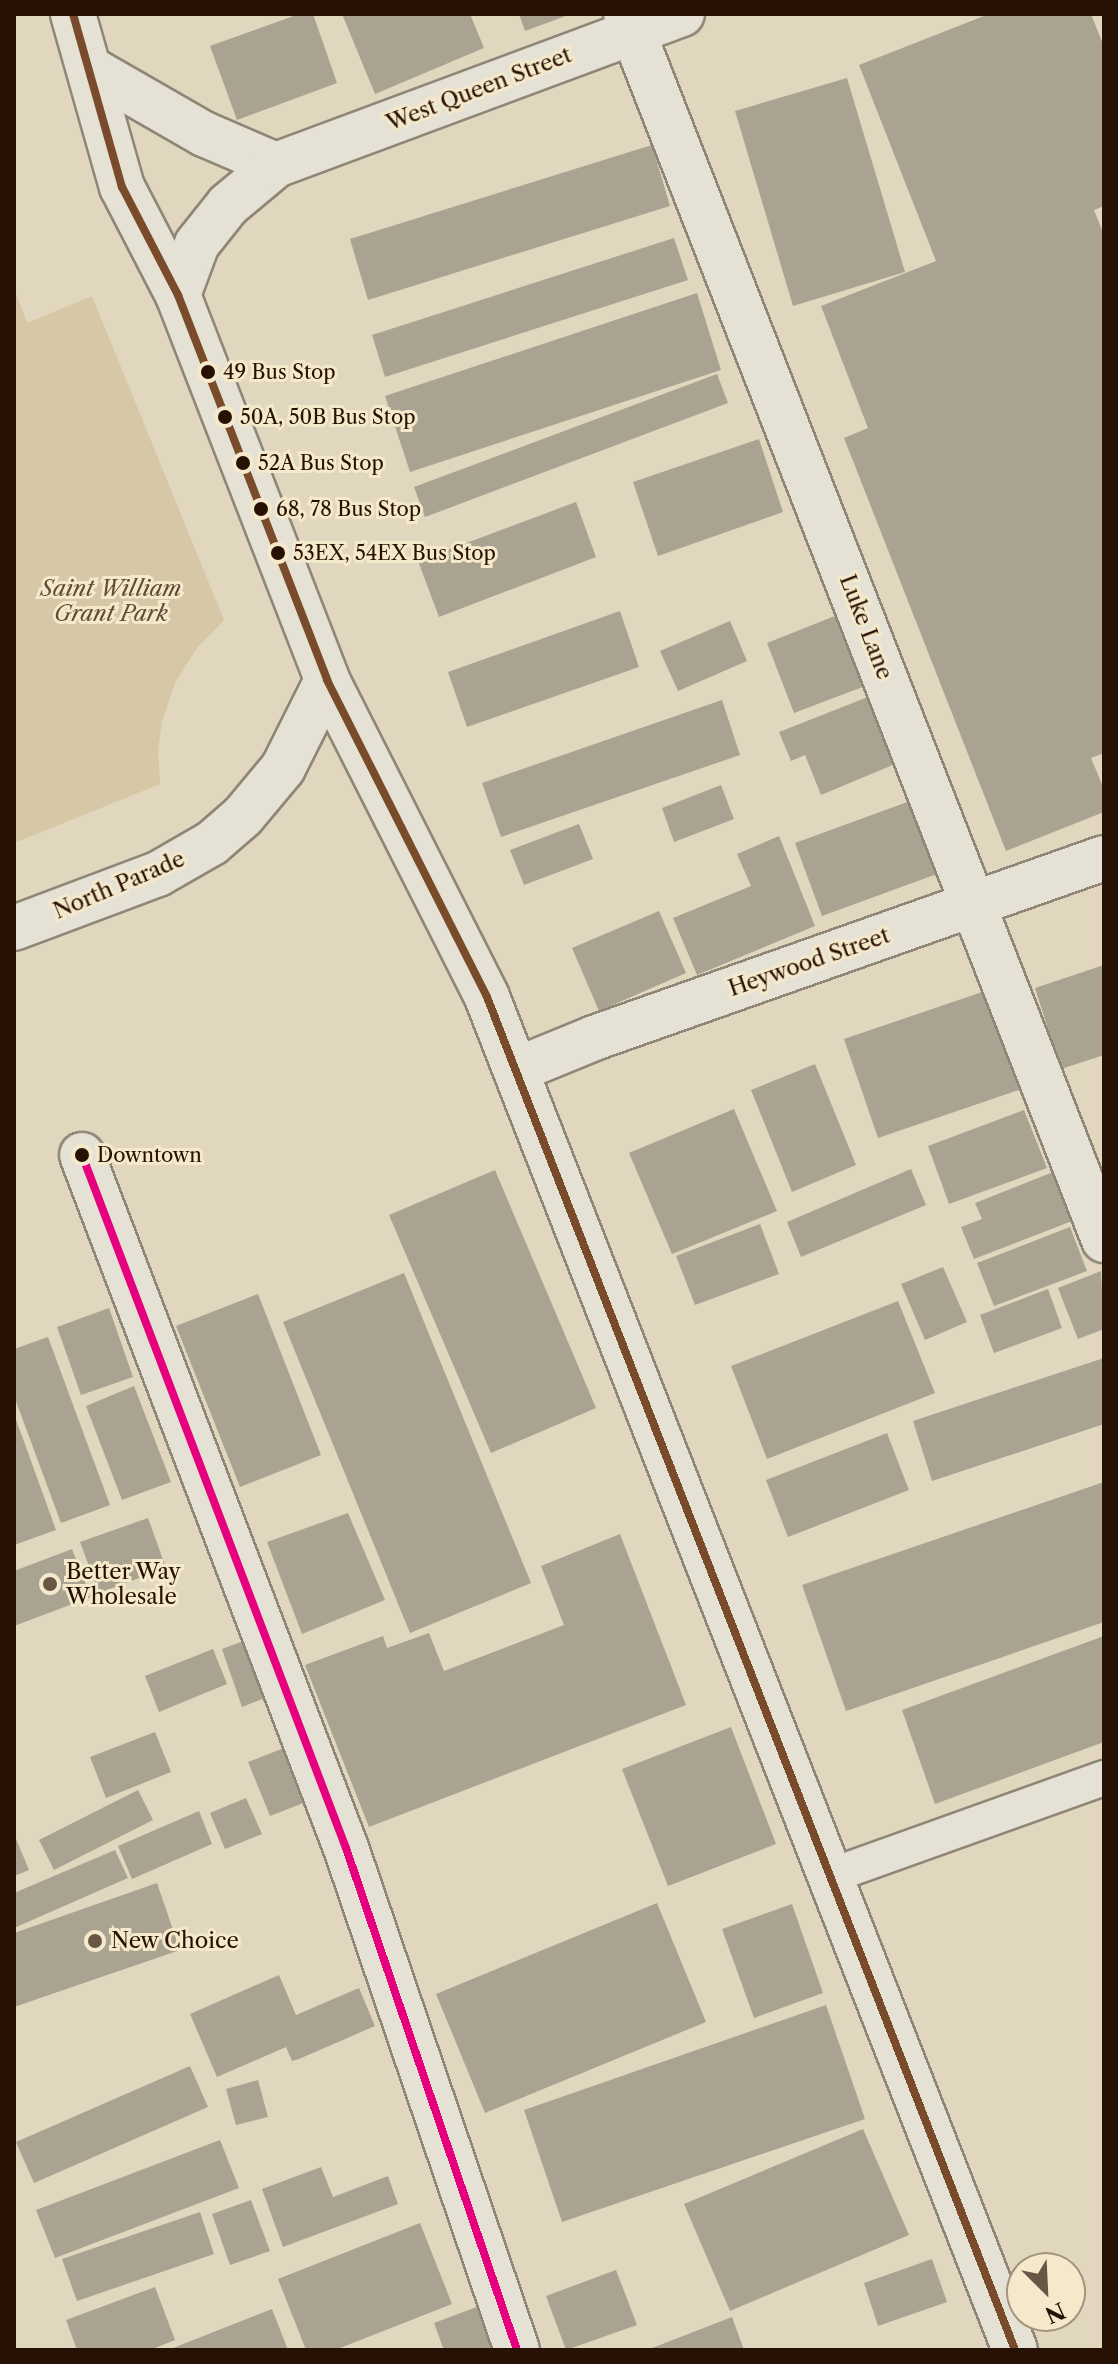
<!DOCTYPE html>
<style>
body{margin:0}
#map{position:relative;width:1118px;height:2364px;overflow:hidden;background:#e0d7be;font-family:"Libre Caslon Text",serif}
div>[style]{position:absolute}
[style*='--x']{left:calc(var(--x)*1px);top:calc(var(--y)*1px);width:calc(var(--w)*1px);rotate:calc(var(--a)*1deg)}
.green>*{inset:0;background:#d6c7a6}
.building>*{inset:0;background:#aba391}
.roads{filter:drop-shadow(2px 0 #8f8677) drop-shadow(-2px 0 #8f8677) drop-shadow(0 2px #8f8677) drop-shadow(0 -2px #8f8677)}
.service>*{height:34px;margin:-17px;padding:0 17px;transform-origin:17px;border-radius:17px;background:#e6e1d5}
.minor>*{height:44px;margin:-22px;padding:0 22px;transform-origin:22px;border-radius:22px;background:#e6e1d5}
.tertiary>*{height:44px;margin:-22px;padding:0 22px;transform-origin:22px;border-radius:22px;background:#e6e1d5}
.bus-1>*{height:8px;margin:-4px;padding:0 4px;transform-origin:4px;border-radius:4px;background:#7a4b2a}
.bus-2>*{height:8px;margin:-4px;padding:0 4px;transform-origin:4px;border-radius:4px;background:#e5007d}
.dots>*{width:22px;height:22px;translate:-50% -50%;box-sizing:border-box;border:4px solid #f5e9cb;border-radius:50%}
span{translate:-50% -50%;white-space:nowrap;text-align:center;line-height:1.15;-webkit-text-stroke:6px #f5e9cb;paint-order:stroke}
.bus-label{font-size:20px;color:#271105}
.left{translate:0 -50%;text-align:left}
.street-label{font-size:22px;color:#271105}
.park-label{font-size:22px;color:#614c36;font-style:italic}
.poi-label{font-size:22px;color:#271105}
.frame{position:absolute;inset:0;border:16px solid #271105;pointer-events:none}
.north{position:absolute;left:1006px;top:2252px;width:80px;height:80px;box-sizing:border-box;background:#f5e9cb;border:2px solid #a3937c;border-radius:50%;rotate:156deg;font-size:22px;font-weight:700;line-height:32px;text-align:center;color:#271105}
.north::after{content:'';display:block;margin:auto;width:28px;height:36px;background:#685646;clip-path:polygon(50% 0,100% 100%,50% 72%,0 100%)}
</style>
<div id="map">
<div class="green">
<i style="clip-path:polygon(14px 288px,27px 323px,92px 296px,224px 620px,197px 648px,176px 681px,162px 721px,158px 751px,160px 784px,14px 843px)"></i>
</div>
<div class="building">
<i style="clip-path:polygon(299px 14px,313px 14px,337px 83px,237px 120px,210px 46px)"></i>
<i style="clip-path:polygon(342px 14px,470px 14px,484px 48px,375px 94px)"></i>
<i style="clip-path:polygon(519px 14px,571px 14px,525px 31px)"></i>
<i style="clip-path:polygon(989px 14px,1091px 14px,1104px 47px,1104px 206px,1094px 210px,1104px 235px,1104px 753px,1091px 758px,1104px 789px,1104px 812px,1006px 851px,844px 438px,868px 428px,821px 306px,936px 261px,859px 65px)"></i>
<i style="clip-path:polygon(847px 78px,905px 272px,793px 306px,735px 111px)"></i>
<i style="clip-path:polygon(652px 145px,670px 206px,368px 300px,350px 239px)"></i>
<i style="clip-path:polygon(674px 238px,688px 280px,385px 377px,372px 335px)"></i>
<i style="clip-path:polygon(697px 293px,721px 370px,410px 472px,385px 396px)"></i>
<i style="clip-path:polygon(717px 374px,728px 403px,425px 517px,414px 487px)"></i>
<i style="clip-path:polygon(759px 439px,783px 512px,658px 556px,633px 482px)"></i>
<i style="clip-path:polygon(576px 502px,596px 557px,439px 617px,418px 561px)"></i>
<i style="clip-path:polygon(620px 611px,639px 667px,467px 727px,448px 672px)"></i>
<i style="clip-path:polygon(845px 612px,873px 683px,794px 713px,767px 643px)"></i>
<i style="clip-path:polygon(730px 621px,747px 661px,678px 691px,660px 651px)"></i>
<i style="clip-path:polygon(873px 695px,900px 762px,821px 795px,805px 755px,791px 761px,779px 732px)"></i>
<i style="clip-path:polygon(722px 700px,740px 755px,501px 837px,482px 783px)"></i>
<i style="clip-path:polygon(721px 785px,734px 819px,674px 842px,662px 808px)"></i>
<i style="clip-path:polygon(921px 797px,948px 870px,822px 916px,795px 843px)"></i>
<i style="clip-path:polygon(579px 824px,593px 859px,524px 885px,510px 850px)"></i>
<i style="clip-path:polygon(779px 836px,815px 926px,697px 975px,673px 918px,751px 886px,737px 854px)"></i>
<i style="clip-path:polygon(659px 911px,686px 973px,599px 1011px,572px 948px)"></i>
<i style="clip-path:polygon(1104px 965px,1104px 1055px,1061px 1069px,1035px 988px)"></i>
<i style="clip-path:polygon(988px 990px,1022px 1089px,878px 1138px,844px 1039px)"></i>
<i style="clip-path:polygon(815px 1064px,856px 1165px,792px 1192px,751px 1090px)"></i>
<i style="clip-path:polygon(734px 1109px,777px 1211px,672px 1254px,629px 1153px)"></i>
<i style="clip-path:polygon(1024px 1110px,1047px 1168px,949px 1204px,928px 1146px)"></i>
<i style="clip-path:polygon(911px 1169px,926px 1205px,801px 1257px,787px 1222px)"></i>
<i style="clip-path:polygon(495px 1170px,596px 1408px,491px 1453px,389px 1215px)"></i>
<i style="clip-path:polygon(1053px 1172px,1072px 1221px,974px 1259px,961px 1227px,982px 1219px,975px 1203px)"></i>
<i style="clip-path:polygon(760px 1224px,779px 1274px,695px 1305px,676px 1256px)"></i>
<i style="clip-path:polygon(1070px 1227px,1087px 1271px,994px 1306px,977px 1263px)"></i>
<i style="clip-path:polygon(943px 1267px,967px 1322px,925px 1340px,901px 1284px)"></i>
<i style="clip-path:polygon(1101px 1271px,1104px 1329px,1078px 1339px,1058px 1288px)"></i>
<i style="clip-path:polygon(404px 1273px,531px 1583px,410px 1633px,283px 1322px)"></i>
<i style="clip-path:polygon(1048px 1289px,1062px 1328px,994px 1353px,980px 1315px)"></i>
<i style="clip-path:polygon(258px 1294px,321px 1455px,240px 1487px,176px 1326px)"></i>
<i style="clip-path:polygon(898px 1301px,935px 1393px,767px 1459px,731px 1366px)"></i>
<i style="clip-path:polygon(109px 1308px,133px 1377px,81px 1395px,57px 1327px)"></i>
<i style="clip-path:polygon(48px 1337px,110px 1505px,61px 1523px,14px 1396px,14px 1349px)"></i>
<i style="clip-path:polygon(1104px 1358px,1104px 1424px,932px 1481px,913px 1421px)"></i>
<i style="clip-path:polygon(134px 1386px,171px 1482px,122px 1500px,86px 1406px)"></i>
<i style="clip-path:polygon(14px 1414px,56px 1530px,14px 1545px)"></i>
<i style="clip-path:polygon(887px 1433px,909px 1490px,788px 1537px,766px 1480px)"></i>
<i style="clip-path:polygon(1104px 1482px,1104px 1622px,846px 1711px,802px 1585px)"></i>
<i style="clip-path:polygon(348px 1513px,385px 1600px,302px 1634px,267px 1542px)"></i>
<i style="clip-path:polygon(148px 1518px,166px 1568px,99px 1593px,80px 1542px)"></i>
<i style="clip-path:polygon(620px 1534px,686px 1705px,369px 1827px,305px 1665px,383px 1636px,387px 1648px,429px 1633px,444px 1671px,564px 1625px,541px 1566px)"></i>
<i style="clip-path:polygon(72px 1549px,91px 1597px,14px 1626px,14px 1571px)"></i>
<i style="clip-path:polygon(1104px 1636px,1104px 1742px,935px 1804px,902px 1710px)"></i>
<i style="clip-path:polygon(249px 1639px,270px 1696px,242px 1707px,222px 1649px)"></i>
<i style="clip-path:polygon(213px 1649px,227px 1684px,159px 1712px,145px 1676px)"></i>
<i style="clip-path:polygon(731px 1727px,776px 1844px,668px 1886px,622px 1769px)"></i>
<i style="clip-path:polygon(155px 1732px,171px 1772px,106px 1798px,90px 1757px)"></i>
<i style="clip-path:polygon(284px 1748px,306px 1802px,270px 1816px,248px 1762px)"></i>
<i style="clip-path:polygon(138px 1790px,153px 1820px,54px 1870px,39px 1840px)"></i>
<i style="clip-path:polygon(246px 1798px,262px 1834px,225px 1849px,210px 1813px)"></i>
<i style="clip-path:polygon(199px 1811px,212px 1844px,132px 1879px,118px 1846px)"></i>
<i style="clip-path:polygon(14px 1834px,29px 1870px,14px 1876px)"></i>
<i style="clip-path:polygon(115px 1850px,128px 1878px,14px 1928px,14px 1893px)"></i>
<i style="clip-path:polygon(157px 1883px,180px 1950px,14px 2007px,14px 1933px)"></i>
<i style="clip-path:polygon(657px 1903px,706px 2022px,485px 2113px,436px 1994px)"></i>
<i style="clip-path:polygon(792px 1904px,823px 1993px,754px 2018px,722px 1929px)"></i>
<i style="clip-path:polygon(279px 1975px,296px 2015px,359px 1988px,375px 2026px,299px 2059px,292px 2061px,286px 2047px,217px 2077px,190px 2014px)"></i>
<i style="clip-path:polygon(826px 2005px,865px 2119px,562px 2222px,524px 2110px)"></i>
<i style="clip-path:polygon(190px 2066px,208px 2107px,34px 2183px,16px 2142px)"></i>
<i style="clip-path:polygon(258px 2080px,268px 2117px,236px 2125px,226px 2089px)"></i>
<i style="clip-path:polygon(863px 2129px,909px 2235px,730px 2311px,684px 2204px)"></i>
<i style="clip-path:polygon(220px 2140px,239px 2188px,55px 2258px,36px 2210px)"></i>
<i style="clip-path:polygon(321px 2167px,333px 2197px,388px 2176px,398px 2204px,283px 2247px,262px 2189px)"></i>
<i style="clip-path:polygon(251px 2200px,270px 2251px,230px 2265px,212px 2214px)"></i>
<i style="clip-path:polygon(200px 2212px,214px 2254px,77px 2301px,62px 2259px)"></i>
<i style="clip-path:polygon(420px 2223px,452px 2304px,335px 2350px,306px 2350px,278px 2279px)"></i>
<i style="clip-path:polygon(932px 2259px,947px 2302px,878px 2326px,864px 2283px)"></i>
<i style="clip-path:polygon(616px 2270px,637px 2325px,566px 2350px,546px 2296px)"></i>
<i style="clip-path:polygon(155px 2287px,175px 2340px,150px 2350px,77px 2350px,66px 2320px)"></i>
<i style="clip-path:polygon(487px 2303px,505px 2350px,444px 2350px,434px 2323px)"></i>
<i style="clip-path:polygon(272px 2309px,288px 2350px,168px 2350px)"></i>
<i style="clip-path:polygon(732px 2317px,744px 2350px,647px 2350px)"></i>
</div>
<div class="roads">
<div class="service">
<i style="--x:830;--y:1876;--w:291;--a:-19.7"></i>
</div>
<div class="minor">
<i style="--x:626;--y:14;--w:1316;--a:68.7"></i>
<i style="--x:89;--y:68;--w:133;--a:29.9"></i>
<i style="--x:204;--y:134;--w:78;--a:23.3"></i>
<i style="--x:178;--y:295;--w:54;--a:-69.6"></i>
<i style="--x:197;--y:244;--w:50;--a:-51.5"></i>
<i style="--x:228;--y:205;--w:62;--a:-39.8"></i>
<i style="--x:276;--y:165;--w:433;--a:-20.4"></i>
<i style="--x:516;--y:1070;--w:84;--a:-22.3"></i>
<i style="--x:594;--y:1038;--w:541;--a:-19.44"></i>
<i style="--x:82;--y:1155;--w:742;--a:69.15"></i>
<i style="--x:346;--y:1848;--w:530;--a:71.19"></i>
</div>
<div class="tertiary">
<i style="--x:73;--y:14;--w:180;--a:74.2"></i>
<i style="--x:122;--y:187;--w:122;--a:62.6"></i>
<i style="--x:178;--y:295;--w:413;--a:68.8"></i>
<i style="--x:327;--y:680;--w:355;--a:63.2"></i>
<i style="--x:487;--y:997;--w:1452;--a:68.68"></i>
<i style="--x:14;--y:928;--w:154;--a:-20.6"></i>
<i style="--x:158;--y:874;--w:62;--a:-29.9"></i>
<i style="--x:212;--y:843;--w:41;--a:-41.1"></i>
<i style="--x:243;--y:816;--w:62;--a:-50.2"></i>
<i style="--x:283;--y:768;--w:98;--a:-63.4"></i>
</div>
</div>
<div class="bus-1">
<i style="--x:73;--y:14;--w:180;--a:74.2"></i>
<i style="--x:122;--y:187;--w:122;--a:62.6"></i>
<i style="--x:178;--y:295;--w:413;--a:68.8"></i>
<i style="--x:327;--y:680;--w:355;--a:63.2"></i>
<i style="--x:487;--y:997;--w:1452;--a:68.68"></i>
</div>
<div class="bus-2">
<i style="--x:82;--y:1155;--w:742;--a:69.15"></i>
<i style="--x:346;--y:1848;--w:530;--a:71.19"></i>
</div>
<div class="dots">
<i style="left:208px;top:372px;background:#271105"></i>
<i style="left:225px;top:417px;background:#271105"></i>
<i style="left:243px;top:463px;background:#271105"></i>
<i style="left:261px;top:509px;background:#271105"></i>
<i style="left:278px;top:553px;background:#271105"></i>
<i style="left:82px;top:1155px;background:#271105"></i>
<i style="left:50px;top:1584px;background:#685646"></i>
<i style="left:95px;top:1941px;background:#685646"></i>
</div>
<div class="bus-label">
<span class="left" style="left:223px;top:372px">49 Bus Stop</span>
<span class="left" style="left:240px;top:417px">50A, 50B Bus Stop</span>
<span class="left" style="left:258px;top:463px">52A Bus Stop</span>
<span class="left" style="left:276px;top:509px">68, 78 Bus Stop</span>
<span class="left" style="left:293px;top:553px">53EX, 54EX Bus Stop</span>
<span class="left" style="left:97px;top:1155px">Downtown</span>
</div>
<div class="street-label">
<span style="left:479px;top:89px;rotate:-21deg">West Queen Street</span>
<span style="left:866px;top:627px;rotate:69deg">Luke Lane</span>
<span style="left:119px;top:885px;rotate:-23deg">North Parade</span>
<span style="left:809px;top:962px;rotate:-19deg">Heywood Street</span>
</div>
<div class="park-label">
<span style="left:111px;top:601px">Saint William<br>Grant Park</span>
</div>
<div class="poi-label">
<span class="left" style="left:66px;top:1584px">Better Way<br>Wholesale</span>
<span class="left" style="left:111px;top:1941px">New Choice</span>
</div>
<div class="frame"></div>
<div class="north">N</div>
</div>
